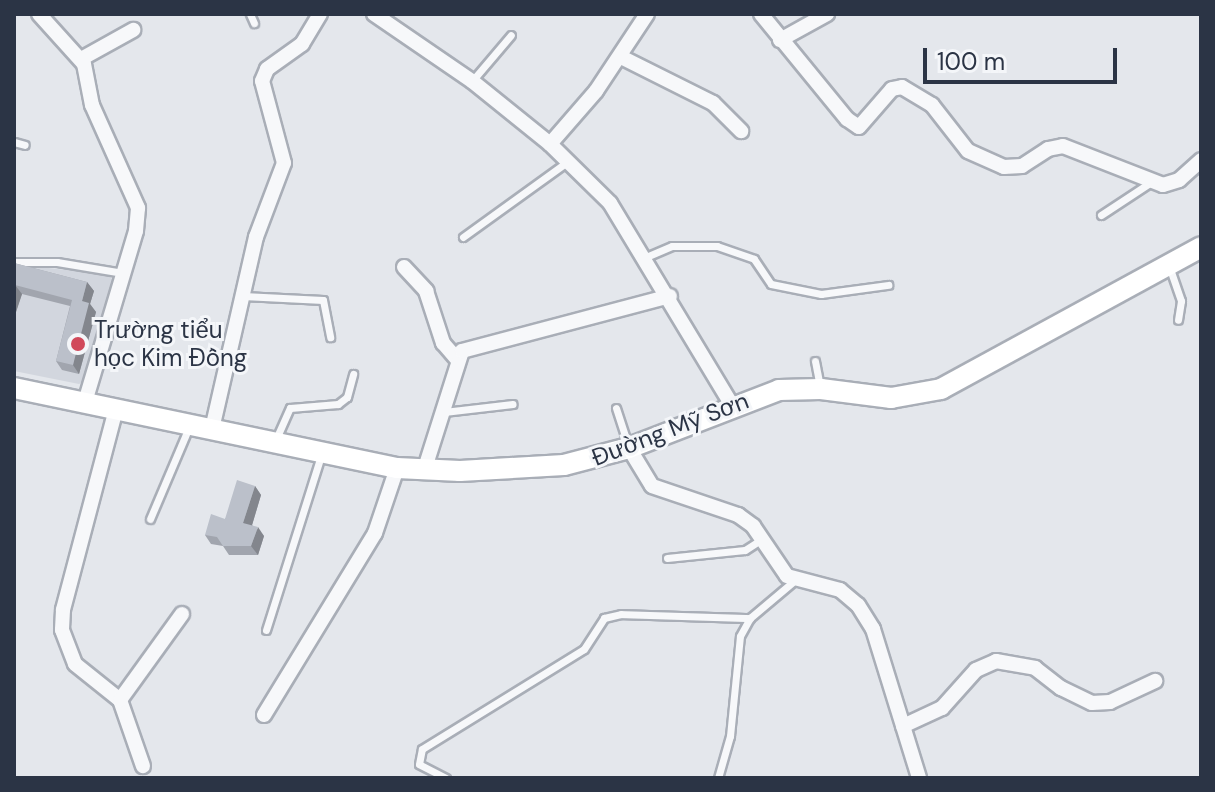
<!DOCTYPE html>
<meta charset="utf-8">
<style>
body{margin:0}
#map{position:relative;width:1215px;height:792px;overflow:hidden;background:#e4e7ec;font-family:"DM Sans",sans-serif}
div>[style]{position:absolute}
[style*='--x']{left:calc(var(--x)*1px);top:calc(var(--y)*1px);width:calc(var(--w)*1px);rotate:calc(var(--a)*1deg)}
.built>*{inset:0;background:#d2d6de}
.roads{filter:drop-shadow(2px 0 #a9aeb7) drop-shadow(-2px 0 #a9aeb7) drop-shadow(0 2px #a9aeb7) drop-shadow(0 -2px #a9aeb7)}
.lane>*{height:7px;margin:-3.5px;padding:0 3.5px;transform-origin:3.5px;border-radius:3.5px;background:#f7f8fa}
.street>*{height:14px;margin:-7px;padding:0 7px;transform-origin:7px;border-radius:7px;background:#f7f8fa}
.secondary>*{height:20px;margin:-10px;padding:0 10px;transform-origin:10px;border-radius:10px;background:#fff}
.wall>*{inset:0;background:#a1a5ae}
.shaded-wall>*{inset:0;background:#83868d}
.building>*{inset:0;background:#bbc0ca}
.dots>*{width:22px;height:22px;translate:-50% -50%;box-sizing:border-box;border:4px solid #f4f6f9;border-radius:50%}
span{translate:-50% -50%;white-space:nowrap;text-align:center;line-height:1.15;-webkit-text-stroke:6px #f4f6f9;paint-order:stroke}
.poi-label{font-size:24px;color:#2b3445}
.left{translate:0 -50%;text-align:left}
.street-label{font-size:24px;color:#2b3445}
.frame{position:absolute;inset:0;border:16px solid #2b3445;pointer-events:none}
.scale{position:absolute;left:923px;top:48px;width:194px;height:36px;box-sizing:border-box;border:4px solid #2b3445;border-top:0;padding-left:10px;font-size:24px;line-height:28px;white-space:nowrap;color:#2b3445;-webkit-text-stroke:6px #f4f6f9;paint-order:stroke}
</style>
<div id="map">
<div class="built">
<i style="clip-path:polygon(14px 264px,109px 275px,114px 282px,87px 380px,79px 384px,14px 371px)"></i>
</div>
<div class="roads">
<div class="lane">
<i style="--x:250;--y:14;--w:10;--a:66"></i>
<i style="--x:472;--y:81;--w:60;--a:-49.7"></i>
<i style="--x:14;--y:142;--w:11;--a:15"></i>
<i style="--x:1101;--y:215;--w:60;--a:-33.4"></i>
<i style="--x:463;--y:237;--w:128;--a:-35.8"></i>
<i style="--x:646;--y:257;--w:28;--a:-23"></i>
<i style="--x:672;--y:246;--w:45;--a:0"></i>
<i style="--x:717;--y:246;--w:39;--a:19"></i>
<i style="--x:754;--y:259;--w:30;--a:56"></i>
<i style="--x:771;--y:284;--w:51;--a:11.3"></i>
<i style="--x:821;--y:294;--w:68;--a:-7.7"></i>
<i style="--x:14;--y:262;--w:43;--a:0"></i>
<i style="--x:57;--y:262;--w:67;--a:9.5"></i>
<i style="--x:1169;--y:266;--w:37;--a:71"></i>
<i style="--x:1181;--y:301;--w:19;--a:99"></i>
<i style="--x:243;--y:296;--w:80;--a:2.9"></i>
<i style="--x:323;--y:300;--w:38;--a:79"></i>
<i style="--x:815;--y:361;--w:25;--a:79"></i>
<i style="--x:616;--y:408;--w:38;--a:72"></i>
<i style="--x:444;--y:412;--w:69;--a:-6.6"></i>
<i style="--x:276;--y:439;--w:34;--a:-66"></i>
<i style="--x:290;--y:408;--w:48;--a:-4.8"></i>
<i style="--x:338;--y:404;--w:11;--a:-38"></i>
<i style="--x:347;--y:397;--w:24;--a:-75"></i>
<i style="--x:150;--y:519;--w:100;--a:-67"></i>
<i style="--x:667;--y:558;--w:78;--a:-5.9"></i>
<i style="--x:745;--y:550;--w:20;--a:-33"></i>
<i style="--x:266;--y:630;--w:182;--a:-72.5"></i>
<i style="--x:446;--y:778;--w:30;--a:-153"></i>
<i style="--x:419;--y:764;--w:15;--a:-79"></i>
<i style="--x:422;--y:749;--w:190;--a:-31.7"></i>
<i style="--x:584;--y:649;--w:37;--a:-57"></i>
<i style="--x:604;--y:618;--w:17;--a:-13"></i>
<i style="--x:621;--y:614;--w:129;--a:1.8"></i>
<i style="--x:718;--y:778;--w:44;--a:-74.1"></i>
<i style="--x:730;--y:736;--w:100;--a:-84.3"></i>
<i style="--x:740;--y:636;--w:21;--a:-61"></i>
<i style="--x:750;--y:618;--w:57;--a:-40.1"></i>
</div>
<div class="street">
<i style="--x:39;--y:14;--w:67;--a:48"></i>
<i style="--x:84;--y:64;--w:42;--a:79"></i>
<i style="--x:92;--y:105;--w:113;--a:65.9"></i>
<i style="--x:138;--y:208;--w:23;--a:95"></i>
<i style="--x:136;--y:231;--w:178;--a:106.6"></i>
<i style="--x:374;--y:14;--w:119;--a:34.4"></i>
<i style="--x:472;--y:81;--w:100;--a:38.9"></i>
<i style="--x:550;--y:144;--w:84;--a:44.5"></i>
<i style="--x:610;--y:203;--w:236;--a:58.9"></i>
<i style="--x:761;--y:14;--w:136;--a:50.7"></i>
<i style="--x:847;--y:119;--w:14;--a:34"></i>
<i style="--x:859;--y:127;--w:50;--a:-49"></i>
<i style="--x:892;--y:89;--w:10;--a:-11"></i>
<i style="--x:902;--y:87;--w:35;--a:31"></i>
<i style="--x:932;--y:105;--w:58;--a:52"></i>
<i style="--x:968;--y:151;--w:39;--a:24"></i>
<i style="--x:1004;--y:167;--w:18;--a:-3"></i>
<i style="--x:1022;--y:166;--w:31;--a:-33"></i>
<i style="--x:1048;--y:149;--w:15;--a:-11"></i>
<i style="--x:1063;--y:146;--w:107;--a:21.3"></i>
<i style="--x:1163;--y:185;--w:17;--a:-17"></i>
<i style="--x:1179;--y:180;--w:30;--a:-42"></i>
<i style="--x:780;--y:40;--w:54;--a:-29"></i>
<i style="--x:621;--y:57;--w:103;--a:26.6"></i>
<i style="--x:713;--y:103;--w:40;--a:45"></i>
<i style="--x:81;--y:59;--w:60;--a:-29.1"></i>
<i style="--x:550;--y:144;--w:70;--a:-49"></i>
<i style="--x:596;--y:91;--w:92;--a:-56.5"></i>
<i style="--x:404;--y:267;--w:33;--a:47"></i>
<i style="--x:426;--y:291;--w:55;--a:71.9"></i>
<i style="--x:443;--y:343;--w:20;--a:49"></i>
<i style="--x:116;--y:409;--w:208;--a:104.8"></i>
<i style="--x:63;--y:610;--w:20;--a:93"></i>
<i style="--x:62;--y:630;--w:36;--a:69"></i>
<i style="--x:75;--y:664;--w:58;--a:38.7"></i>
<i style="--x:120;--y:700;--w:70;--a:70.8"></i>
<i style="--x:212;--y:429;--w:197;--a:-77.1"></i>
<i style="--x:256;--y:237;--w:79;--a:-69.3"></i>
<i style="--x:284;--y:163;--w:85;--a:-105"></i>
<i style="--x:262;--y:81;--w:13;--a:-67"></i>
<i style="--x:267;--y:69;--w:43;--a:-35.5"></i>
<i style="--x:302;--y:44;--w:35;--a:-59"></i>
<i style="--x:629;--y:448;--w:44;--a:58.8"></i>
<i style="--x:652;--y:486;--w:91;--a:18.6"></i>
<i style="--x:738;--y:515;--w:19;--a:36"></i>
<i style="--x:753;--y:526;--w:60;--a:55.8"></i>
<i style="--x:787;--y:576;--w:55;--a:14.8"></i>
<i style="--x:840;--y:590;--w:23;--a:40"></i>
<i style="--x:858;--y:605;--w:28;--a:58"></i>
<i style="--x:873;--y:629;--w:156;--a:72.8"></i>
<i style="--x:424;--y:471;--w:126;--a:-72.4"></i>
<i style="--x:462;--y:351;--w:215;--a:-14.8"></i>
<i style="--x:120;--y:700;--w:106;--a:-54.2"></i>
<i style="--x:264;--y:715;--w:213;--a:-58.6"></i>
<i style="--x:375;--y:533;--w:69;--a:-71.3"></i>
<i style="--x:903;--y:726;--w:43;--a:-24.8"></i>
<i style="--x:942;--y:708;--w:51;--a:-48.2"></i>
<i style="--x:976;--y:670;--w:22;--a:-24"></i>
<i style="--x:996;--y:661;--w:40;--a:10"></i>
<i style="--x:1035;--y:668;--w:33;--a:38"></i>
<i style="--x:1061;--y:688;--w:34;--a:26"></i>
<i style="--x:1092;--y:703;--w:18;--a:-3"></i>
<i style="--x:1110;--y:702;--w:50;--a:-25"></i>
</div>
<div class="secondary">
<i style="--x:14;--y:388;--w:391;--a:11.8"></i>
<i style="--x:397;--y:468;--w:63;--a:2.7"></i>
<i style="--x:460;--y:471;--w:104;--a:-3.3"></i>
<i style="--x:564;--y:465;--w:67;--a:-14.7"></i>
<i style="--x:629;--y:448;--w:161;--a:-21.1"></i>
<i style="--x:779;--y:390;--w:42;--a:-1.4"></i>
<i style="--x:821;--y:389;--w:71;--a:7.3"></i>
<i style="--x:891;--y:398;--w:51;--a:-10.2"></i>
<i style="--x:941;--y:389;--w:296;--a:-28.6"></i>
</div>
</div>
<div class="wall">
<i style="clip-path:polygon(14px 263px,87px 282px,94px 291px,90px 304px,96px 312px,79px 374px,62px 370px,56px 361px,70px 306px,22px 294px,14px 318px)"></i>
<i style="clip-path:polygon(255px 486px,261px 495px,252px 525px,264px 536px,258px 555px,229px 555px,223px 546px,211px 544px,205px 535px,225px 519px)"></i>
</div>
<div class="shaded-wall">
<i style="clip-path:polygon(87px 282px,94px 291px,90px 304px,96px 312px,79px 374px,73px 365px,82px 301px)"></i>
<i style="clip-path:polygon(15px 285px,22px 294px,14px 318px,14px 289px)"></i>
<i style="clip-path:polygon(255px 486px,261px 495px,250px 532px,243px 523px)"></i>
<i style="clip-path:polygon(258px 527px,264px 536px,258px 555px,251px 546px)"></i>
</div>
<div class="building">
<i style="clip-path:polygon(14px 263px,87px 282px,82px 301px,89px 303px,73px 365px,56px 361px,72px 300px,15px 285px,14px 289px)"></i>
<i style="clip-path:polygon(237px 480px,255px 486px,243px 523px,258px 527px,251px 546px,223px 546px,217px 537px,205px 535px,211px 514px,225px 519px)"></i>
</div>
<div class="dots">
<i style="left:78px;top:344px;background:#d1495b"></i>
</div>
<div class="poi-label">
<span class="left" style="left:94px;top:344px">Trường tiểu<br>học Kim Đồng</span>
</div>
<div class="street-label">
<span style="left:670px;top:429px;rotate:-21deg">Đường Mỹ Sơn</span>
</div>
<div class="frame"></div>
<div class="scale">100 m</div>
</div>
